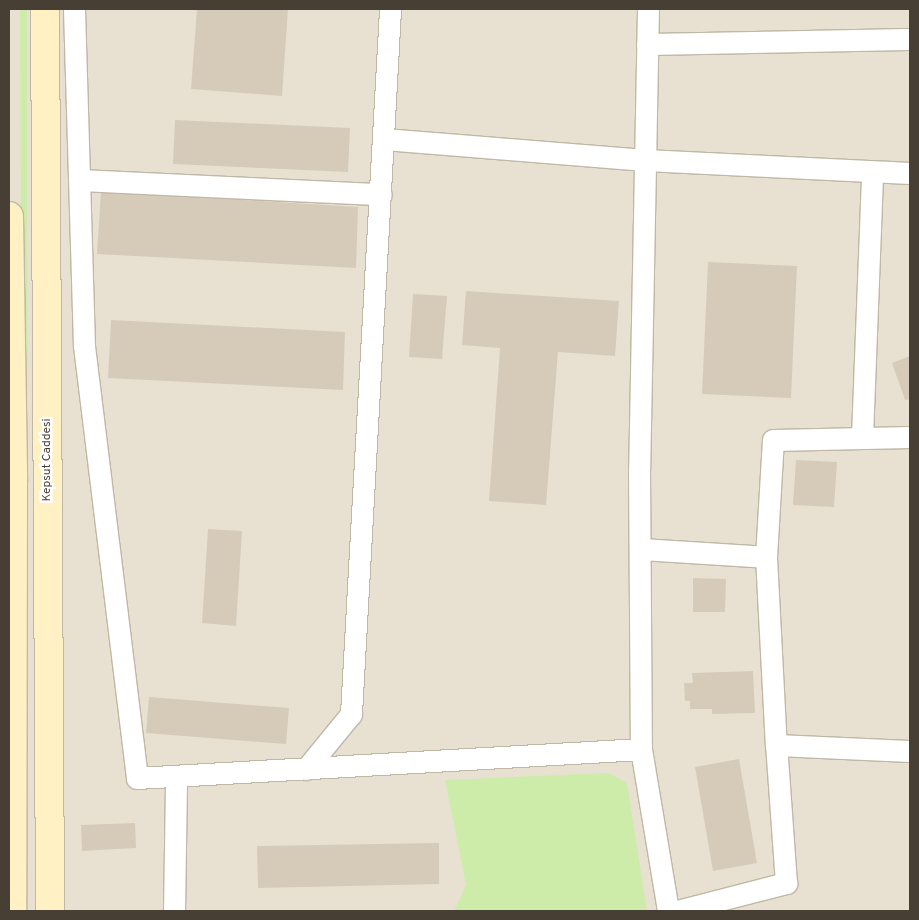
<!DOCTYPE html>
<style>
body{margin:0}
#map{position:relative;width:919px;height:920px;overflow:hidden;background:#f4efe4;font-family:Overpass,sans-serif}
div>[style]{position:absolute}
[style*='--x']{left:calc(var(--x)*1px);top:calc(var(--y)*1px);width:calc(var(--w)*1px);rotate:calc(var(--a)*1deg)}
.residential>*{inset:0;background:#e8e1d2}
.green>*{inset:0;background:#cdeca9}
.building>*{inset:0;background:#d6cbb9}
.roads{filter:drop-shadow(1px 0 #c0b7a6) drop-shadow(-1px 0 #c0b7a6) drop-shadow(0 1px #c0b7a6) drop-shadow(0 -1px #c0b7a6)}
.minor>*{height:21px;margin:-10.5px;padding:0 10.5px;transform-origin:10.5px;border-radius:10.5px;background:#fff}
.secondary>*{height:28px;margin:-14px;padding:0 14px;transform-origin:14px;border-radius:14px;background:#fff1c3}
span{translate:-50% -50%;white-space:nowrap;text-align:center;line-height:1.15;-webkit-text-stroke:5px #fff;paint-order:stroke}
.street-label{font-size:12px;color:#473f34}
.frame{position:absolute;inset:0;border:10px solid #473f34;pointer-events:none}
</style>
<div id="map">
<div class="residential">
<i style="clip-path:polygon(9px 9px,910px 9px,910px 911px,9px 911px)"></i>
</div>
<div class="green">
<i style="clip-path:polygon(20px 9px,27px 9px,28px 898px,26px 899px,23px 899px)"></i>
<i style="clip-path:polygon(608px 773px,627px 783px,647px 911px,454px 911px,466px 885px,445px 780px)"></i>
</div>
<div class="building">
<i style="clip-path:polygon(197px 9px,288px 9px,282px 96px,191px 89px)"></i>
<i style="clip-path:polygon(175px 120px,350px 128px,348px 172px,173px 164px)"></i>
<i style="clip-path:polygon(101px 191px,358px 207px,356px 268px,97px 254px)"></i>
<i style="clip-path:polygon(708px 262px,797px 266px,791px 398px,702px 394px)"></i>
<i style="clip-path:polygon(466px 291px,619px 301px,615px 356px,558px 352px,546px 505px,489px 501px,500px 348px,462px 345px)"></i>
<i style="clip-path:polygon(413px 294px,447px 296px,442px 359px,409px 357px)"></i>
<i style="clip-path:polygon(111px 320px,345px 332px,343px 390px,108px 378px)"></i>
<i style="clip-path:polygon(910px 356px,910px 399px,905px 400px,892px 363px)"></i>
<i style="clip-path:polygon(796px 460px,837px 462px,834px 507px,793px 505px)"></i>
<i style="clip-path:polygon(208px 529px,242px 531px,236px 626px,202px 623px)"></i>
<i style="clip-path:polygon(693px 578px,726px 579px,725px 612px,693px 612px)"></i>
<i style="clip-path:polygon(753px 671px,755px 713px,712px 714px,712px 709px,690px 709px,690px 701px,685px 701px,684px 683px,693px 683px,692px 673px)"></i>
<i style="clip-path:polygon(149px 697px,289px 708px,286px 744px,146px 733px)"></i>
<i style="clip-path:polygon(739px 759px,757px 863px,713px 871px,695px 767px)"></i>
<i style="clip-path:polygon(135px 823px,136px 848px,82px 851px,81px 825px)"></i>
<i style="clip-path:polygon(439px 843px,439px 884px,258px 888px,257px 846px)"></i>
</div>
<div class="roads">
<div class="minor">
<i style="--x:74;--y:9;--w:337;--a:88.3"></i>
<i style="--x:84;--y:346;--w:435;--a:83"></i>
<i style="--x:137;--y:778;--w:505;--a:-3.29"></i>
<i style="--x:648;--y:9;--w:461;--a:91.1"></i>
<i style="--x:639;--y:470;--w:279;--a:89.6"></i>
<i style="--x:641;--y:749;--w:164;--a:80.5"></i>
<i style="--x:647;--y:44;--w:263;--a:-1.1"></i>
<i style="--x:384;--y:139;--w:262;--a:4.6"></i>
<i style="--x:645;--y:160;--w:265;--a:2.8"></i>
<i style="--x:80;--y:180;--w:301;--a:2.7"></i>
<i style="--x:862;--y:437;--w:265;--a:-87.8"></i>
<i style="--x:640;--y:549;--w:126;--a:3.6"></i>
<i style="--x:766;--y:557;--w:188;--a:87"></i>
<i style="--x:776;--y:745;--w:134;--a:2.6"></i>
<i style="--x:766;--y:557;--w:117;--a:-86.6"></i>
<i style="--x:773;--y:440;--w:137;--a:-1.3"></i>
<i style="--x:306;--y:769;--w:71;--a:-50.7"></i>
<i style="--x:351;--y:714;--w:706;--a:-86.83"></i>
<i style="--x:174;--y:911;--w:134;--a:-89.1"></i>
<i style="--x:677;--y:911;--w:113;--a:-14.4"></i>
<i style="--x:786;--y:883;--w:138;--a:-94.1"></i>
</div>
<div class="secondary">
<i style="--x:45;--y:9;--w:902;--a:89.68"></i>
<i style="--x:9;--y:216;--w:265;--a:89.1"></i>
<i style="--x:13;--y:481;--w:430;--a:90.1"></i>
</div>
</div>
<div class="street-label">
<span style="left:48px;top:460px;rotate:-90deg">Kepsut Caddesi</span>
</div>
<div class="frame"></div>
</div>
